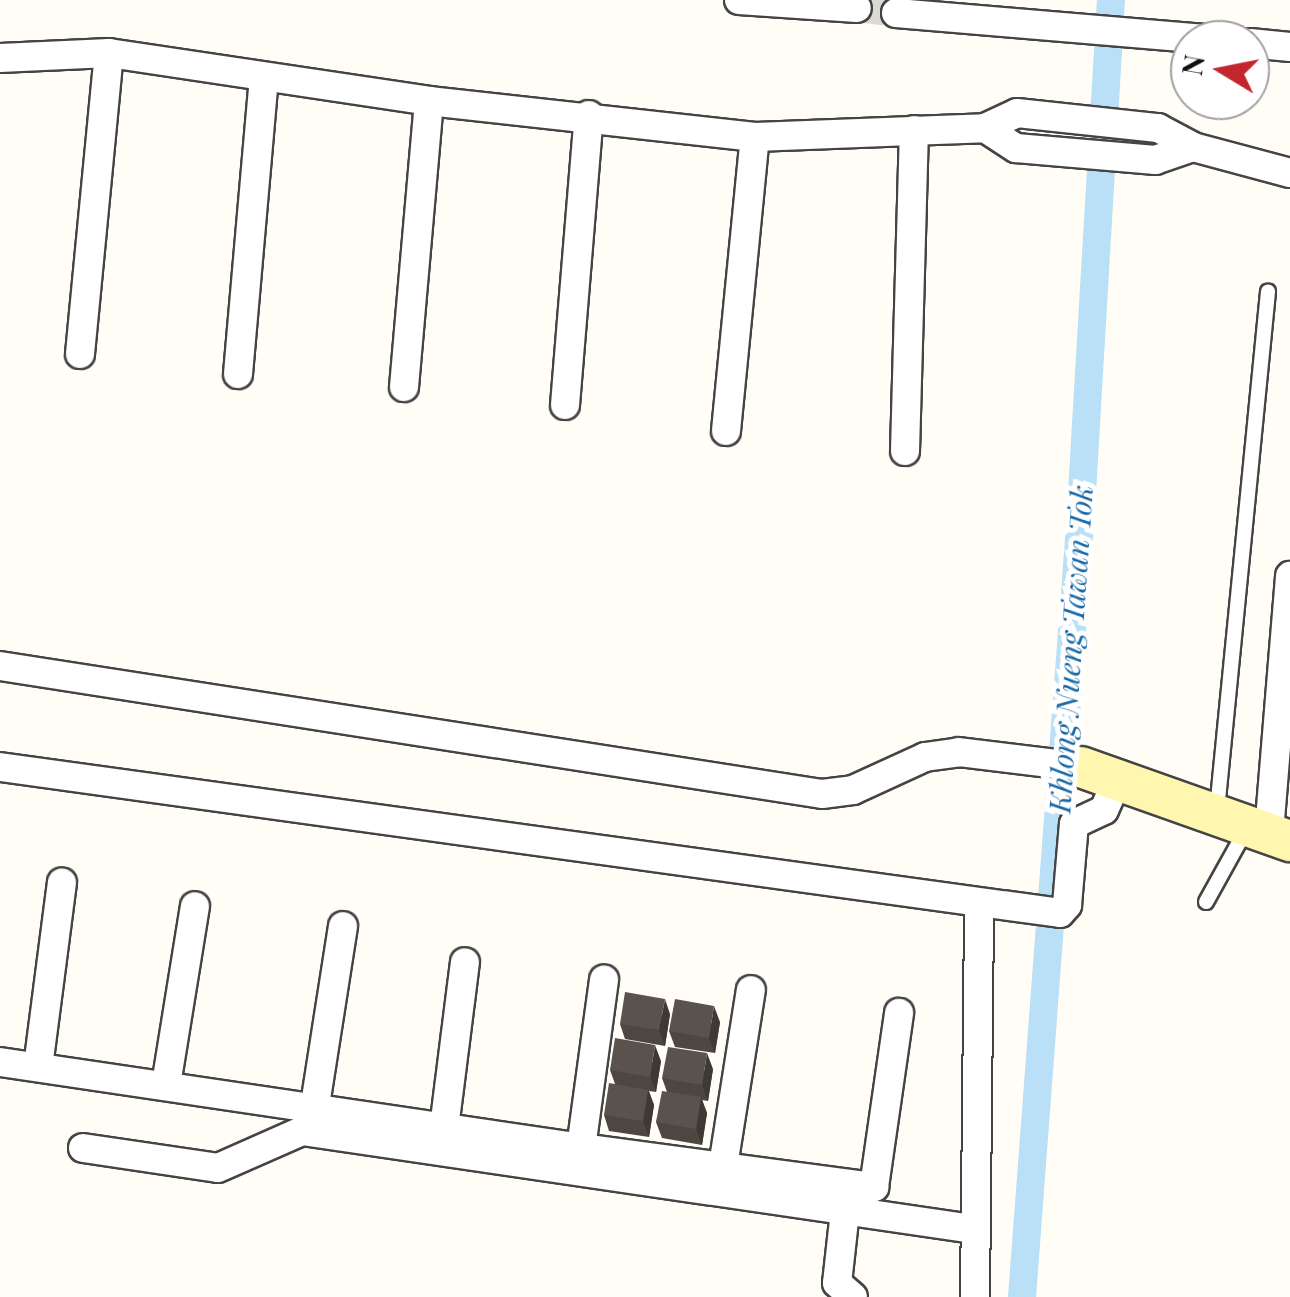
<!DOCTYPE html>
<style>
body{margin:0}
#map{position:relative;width:1290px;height:1297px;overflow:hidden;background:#fffdf5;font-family:"Playfair Display",serif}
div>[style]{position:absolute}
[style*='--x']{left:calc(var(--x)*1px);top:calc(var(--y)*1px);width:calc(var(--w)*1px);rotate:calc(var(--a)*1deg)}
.canal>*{height:28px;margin:-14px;padding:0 14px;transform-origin:14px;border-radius:14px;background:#b9e0f7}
.street-tunnel>*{height:28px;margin-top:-14px;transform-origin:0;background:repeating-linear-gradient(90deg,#dbdad3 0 28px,transparent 0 42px)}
.roads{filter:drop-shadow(2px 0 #444) drop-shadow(-2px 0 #444) drop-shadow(0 2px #444) drop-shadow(0 -2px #444)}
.lane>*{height:14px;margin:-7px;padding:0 7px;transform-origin:7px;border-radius:7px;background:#fff}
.street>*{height:28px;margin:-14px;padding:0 14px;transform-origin:14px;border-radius:14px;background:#fff}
.secondary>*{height:40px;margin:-20px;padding:0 20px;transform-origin:20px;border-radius:20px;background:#fff6b0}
.wall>*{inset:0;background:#4d4742}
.shaded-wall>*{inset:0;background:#3f3936}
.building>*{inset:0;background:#5a524d}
span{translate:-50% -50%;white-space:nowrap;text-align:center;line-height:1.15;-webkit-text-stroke:10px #fff;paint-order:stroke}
.water-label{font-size:30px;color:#1768a6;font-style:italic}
.north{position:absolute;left:1170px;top:20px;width:100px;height:100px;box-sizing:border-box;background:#fff;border:2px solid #a0a0a0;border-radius:50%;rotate:280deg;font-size:28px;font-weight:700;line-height:40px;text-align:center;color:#111}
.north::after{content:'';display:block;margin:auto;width:35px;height:45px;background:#c4262e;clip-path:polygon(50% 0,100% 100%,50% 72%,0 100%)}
</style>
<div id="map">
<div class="canal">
<i style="--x:1022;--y:1297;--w:773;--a:-85.7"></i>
<i style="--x:1080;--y:526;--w:527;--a:-86.63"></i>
</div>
<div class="street-tunnel">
<i style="--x:857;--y:8;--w:39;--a:7"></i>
</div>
<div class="roads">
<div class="lane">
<i style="--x:1217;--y:810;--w:521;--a:-84.38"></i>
<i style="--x:1206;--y:902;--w:85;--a:-61"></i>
</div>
<div class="street">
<i style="--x:739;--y:0;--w:118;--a:3.9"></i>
<i style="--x:896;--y:13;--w:322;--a:4.8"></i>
<i style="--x:1250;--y:43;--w:40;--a:5.7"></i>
<i style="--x:0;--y:58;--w:109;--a:-2.6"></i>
<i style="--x:109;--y:53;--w:324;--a:8.5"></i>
<i style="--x:429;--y:101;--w:328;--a:6.3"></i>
<i style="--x:755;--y:137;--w:230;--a:-2.2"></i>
<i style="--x:985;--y:128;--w:35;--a:-25"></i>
<i style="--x:1017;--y:113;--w:142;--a:6.1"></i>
<i style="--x:1158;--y:128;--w:40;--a:28"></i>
<i style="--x:1193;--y:147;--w:100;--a:15"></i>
<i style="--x:985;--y:128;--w:37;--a:33"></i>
<i style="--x:1016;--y:148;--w:140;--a:4.9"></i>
<i style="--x:1155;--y:160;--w:40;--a:-18.9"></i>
<i style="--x:80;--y:354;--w:302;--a:-84.5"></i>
<i style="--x:238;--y:374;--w:298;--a:-85"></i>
<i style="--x:404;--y:387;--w:287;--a:-85"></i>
<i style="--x:565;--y:405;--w:291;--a:-85.3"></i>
<i style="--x:726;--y:431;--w:295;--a:-84.4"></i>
<i style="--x:905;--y:451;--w:321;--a:-88.4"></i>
<i style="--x:0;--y:666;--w:832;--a:8.85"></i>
<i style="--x:822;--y:794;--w:31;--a:-7"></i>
<i style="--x:853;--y:790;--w:79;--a:-24.6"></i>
<i style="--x:925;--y:757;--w:34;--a:-8"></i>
<i style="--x:959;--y:752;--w:123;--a:7"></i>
<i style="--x:0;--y:767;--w:1070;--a:7.84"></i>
<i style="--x:1060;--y:913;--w:11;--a:-49"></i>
<i style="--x:1067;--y:905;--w:81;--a:-85.1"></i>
<i style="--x:1074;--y:824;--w:33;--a:-25"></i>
<i style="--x:1104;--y:810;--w:37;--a:-66"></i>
<i style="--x:1269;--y:832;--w:257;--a:-85.3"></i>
<i style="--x:0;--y:1062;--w:587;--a:8.42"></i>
<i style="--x:581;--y:1148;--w:170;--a:-82.2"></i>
<i style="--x:38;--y:1067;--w:186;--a:-82.6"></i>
<i style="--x:166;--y:1085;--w:181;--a:-80.8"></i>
<i style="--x:315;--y:1105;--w:181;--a:-81.1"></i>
<i style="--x:444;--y:1128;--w:167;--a:-82.8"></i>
<i style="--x:83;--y:1148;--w:136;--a:8.4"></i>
<i style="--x:218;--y:1168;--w:92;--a:-23.8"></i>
<i style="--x:302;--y:1131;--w:678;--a:8.31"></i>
<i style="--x:581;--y:1148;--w:296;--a:7.6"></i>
<i style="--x:874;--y:1187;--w:176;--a:-81.8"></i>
<i style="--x:723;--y:1166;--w:178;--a:-81"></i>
<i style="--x:845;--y:1211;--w:72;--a:96.3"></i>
<i style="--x:837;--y:1283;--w:21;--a:41"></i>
<i style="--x:975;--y:1297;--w:393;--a:-89.4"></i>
</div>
<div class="secondary">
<i style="--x:1081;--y:767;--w:222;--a:19.5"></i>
</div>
</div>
<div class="wall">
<i style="clip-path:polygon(670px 1014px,665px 1046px,625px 1039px,620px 1024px)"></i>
<i style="clip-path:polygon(720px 1022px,715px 1053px,675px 1047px,669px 1031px)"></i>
<i style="clip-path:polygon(661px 1061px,656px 1092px,649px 1091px,654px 1105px,649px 1137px,609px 1131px,604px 1115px,615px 1084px,610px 1070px)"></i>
<i style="clip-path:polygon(713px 1069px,708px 1101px,702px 1100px,707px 1113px,702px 1145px,662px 1138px,656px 1122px,667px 1092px,662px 1078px)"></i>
</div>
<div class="shaded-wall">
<i style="clip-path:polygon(665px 999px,670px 1014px,665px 1046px,659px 1030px)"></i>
<i style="clip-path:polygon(714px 1006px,720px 1022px,715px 1053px,709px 1038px)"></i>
<i style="clip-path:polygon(655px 1045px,661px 1061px,656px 1092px,650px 1077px)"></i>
<i style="clip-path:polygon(707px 1053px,713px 1069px,708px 1101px,702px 1085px)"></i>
<i style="clip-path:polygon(648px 1090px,654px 1105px,649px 1137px,643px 1121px)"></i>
<i style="clip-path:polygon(701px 1097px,707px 1113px,702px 1145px,696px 1129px)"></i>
</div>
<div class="building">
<i style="clip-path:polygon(625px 992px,665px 999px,659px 1030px,620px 1024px)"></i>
<i style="clip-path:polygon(675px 999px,714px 1006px,709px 1038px,669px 1031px)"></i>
<i style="clip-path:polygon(615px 1038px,655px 1045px,650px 1077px,610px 1070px)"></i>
<i style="clip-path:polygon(668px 1047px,707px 1053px,702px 1085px,662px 1078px)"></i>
<i style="clip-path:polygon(609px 1083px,648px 1090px,643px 1121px,604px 1115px)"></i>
<i style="clip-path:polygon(662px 1091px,701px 1097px,696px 1129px,656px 1122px)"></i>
</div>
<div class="water-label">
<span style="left:1070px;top:649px;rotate:-86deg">Khlong Nueng Tawan Tok</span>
</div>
<div class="north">N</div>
</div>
